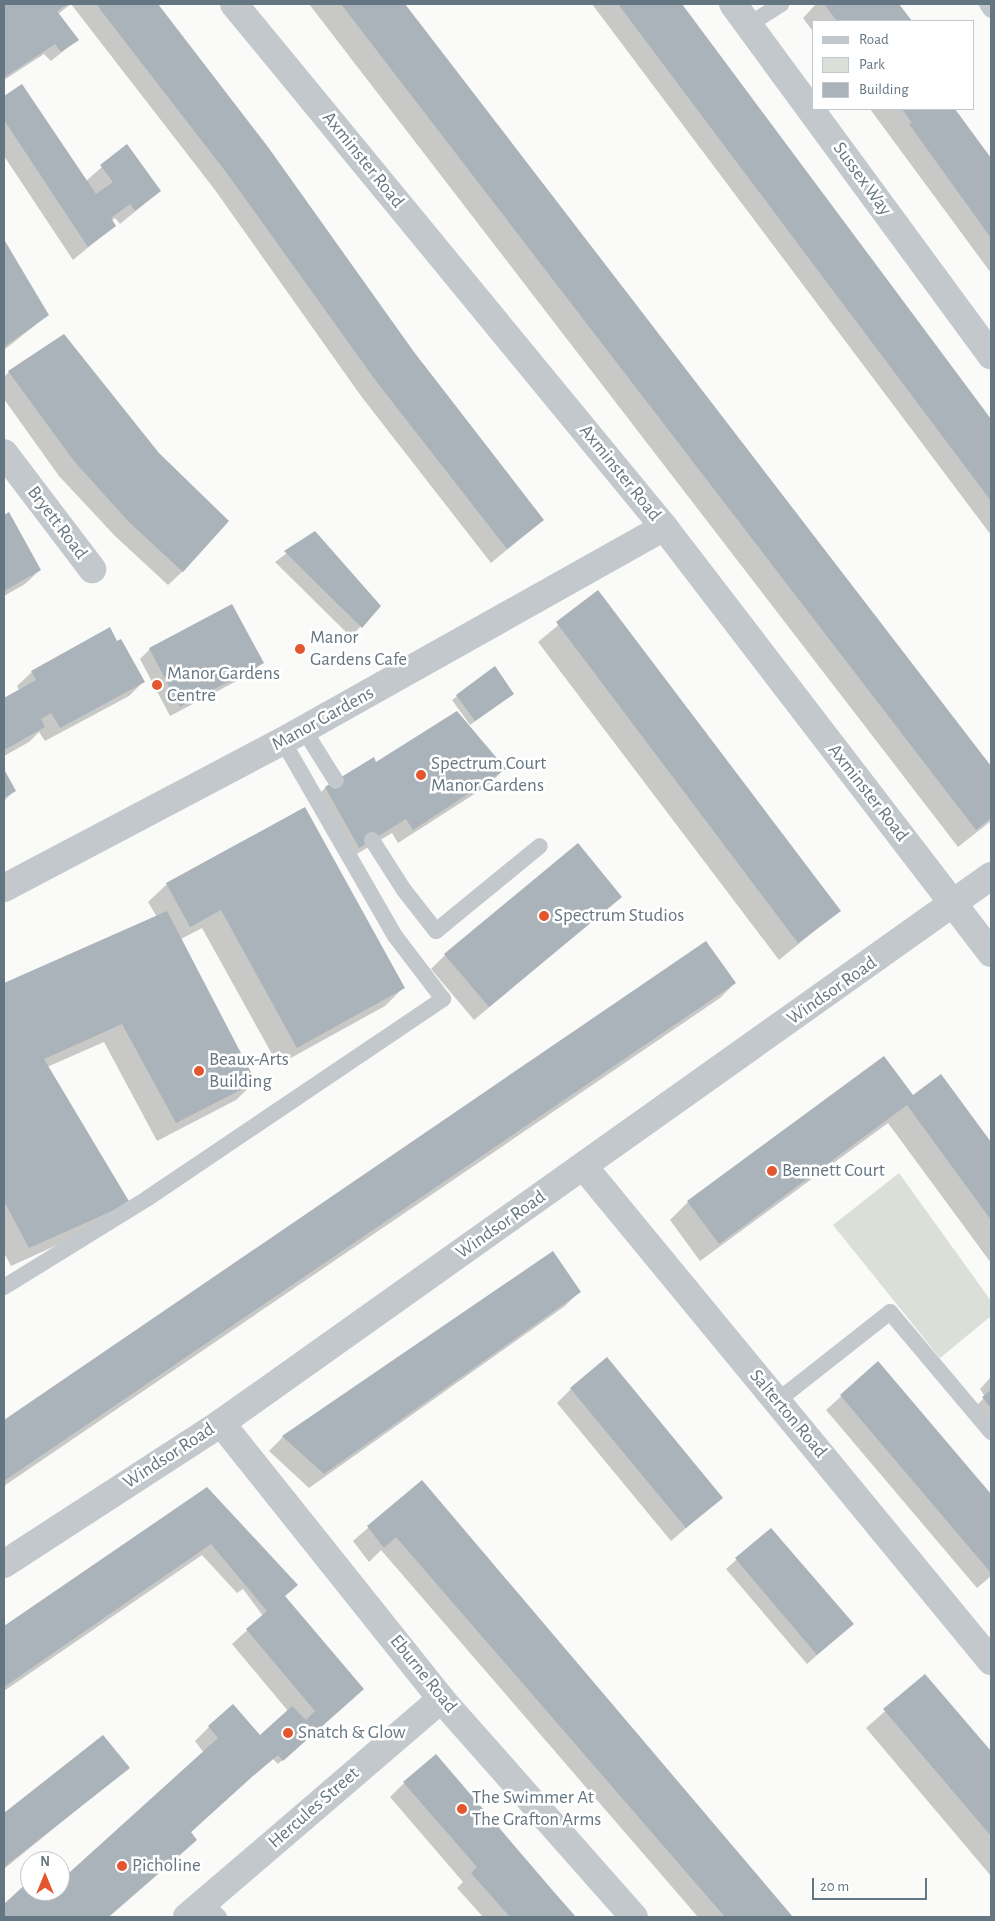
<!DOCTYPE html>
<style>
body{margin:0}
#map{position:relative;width:995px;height:1921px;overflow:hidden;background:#fafaf8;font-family:"Alegreya Sans",sans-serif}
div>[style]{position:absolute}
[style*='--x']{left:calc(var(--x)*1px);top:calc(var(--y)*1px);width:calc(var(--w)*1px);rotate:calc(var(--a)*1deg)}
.green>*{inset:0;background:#dadfd7}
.shadow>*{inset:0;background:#0003}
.building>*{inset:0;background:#aab3b9}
.lane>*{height:16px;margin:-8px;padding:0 8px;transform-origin:8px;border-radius:8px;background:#c3c8cc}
.street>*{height:28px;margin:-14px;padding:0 14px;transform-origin:14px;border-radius:14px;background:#c3c8cc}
.dots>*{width:14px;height:14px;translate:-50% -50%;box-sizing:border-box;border:2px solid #fff;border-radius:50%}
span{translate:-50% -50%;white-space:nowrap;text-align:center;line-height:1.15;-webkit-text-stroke:5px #fff;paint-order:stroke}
.street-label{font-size:19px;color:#657683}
.poi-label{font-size:19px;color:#657683}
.left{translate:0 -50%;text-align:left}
.frame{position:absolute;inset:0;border:5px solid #657683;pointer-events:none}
.legend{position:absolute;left:812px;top:20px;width:162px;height:90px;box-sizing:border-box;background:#fff;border:1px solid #c1c8cd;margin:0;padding:6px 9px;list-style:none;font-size:15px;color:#657683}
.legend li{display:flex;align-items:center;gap:10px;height:25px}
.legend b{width:25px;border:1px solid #c1c8cd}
.north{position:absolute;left:20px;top:1851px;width:50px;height:50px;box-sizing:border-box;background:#fff;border:1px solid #c1c8cd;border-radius:50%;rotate:0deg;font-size:14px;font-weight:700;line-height:20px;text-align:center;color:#657683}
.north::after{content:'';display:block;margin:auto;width:18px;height:22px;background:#e4572e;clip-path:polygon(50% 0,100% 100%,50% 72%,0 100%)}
.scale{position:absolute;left:812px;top:1878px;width:115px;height:22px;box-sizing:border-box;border:2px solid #657683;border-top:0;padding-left:6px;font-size:15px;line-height:18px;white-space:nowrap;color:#657683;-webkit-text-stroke:4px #fff;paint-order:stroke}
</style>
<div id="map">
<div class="green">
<i style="clip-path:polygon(899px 1173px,991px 1301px,991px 1316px,940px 1358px,833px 1225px)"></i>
</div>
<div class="shadow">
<i style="clip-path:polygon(4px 4px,157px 4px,267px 148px,413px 353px,543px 520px,491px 563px,361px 396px,215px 190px,71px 4px,58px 14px,77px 40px,51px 61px,44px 54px,4px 80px)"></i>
<i style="clip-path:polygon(309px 4px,403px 4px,991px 768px,991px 821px,958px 847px)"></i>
<i style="clip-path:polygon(592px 4px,681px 4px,991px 421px,991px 535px)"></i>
<i style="clip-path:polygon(816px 4px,897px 4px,910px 21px,814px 21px,814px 33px,803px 18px)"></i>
<i style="clip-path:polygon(22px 86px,86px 181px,127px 145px,160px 191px,120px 224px,115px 218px,111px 221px,115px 225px,73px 260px,4px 156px,4px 97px)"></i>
<i style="clip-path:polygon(870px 109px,954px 109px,991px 160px,991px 273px)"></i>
<i style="clip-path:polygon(4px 239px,48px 315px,4px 350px)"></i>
<i style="clip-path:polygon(9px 372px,183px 571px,168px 585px,115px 536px,59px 476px,4px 399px,4px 377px)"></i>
<i style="clip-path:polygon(8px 514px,40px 570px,25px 584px,4px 596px,4px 516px)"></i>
<i style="clip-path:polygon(314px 533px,379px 606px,351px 637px,275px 562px)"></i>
<i style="clip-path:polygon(598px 592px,839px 911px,779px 960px,538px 642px)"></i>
<i style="clip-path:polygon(117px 642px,143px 682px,129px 696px,45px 741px,39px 732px,29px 742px,4px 756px,4px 698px,19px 690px,17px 686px,32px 672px)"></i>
<i style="clip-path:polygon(150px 649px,262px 663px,252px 673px,170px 716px,140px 659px)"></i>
<i style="clip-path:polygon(494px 668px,513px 694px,470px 725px,452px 700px)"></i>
<i style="clip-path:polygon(376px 764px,504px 769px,490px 784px,398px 843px,392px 833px,345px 861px,311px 802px,325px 788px)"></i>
<i style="clip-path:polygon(4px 772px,14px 791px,4px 801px)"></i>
<i style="clip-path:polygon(167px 884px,403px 988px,385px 1006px,278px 1065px,202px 928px,181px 939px,255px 1082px,236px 1100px,157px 1141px,104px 1042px,47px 1067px,128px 1203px,110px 1221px,11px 1266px,4px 1253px,4px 984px,157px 917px,148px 902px)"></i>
<i style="clip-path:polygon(621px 897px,474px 1020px,431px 969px,445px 955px)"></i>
<i style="clip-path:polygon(705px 943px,735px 983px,720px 998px,4px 1486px,4px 1421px)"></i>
<i style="clip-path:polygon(941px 1076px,991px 1144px,991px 1263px,888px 1123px,700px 1261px,670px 1220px,688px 1202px,913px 1096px)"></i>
<i style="clip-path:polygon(580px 1291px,565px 1306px,309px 1488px,269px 1451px,283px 1437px)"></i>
<i style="clip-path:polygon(878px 1363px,991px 1496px,991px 1576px,977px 1588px,826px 1410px)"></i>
<i style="clip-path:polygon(991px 1377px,991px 1441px,969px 1413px,985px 1397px,980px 1389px)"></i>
<i style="clip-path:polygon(571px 1389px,721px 1498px,671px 1541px,557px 1403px)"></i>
<i style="clip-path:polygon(422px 1481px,791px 1917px,698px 1917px,381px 1550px,369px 1562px,353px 1541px)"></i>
<i style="clip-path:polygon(207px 1489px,297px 1585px,284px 1596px,362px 1689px,278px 1764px,272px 1758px,190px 1833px,196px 1840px,181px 1854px,109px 1917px,4px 1917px,4px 1906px,30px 1882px,30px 1891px,60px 1891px,60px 1883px,204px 1753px,195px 1741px,209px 1727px,260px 1737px,288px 1711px,232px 1644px,263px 1616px,243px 1589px,237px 1593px,202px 1555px,4px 1691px,4px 1627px)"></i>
<i style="clip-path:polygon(771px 1529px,852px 1624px,807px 1664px,726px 1569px)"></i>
<i style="clip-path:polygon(925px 1676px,991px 1753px,991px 1876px,866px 1728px)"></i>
<i style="clip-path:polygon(103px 1737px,128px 1768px,4px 1869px,4px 1815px)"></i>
<i style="clip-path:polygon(404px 1783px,553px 1893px,574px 1917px,483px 1917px,457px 1888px,463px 1882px,390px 1797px)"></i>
</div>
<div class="building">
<i style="clip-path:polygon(4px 4px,68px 4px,57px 11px,79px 40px,61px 52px,55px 44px,5px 77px)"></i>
<i style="clip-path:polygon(96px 4px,158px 4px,268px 147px,414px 352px,544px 520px,507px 549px,376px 381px,229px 176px)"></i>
<i style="clip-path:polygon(341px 4px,405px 4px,991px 766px,991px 818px,976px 830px)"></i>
<i style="clip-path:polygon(618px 4px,682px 4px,991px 419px,991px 501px)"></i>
<i style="clip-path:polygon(824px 4px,899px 4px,912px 21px,837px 21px)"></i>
<i style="clip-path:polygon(22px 84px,96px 194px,113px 182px,100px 165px,127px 144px,161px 191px,135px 211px,130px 204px,111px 218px,116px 226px,88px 247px,4px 120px,4px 96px)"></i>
<i style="clip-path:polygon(902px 109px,955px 109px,991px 158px,991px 238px,909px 124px,912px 123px)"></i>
<i style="clip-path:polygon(4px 240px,49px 315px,4px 347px)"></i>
<i style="clip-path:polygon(64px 334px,159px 453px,229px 521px,183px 572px,129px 522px,74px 461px,8px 371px)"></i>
<i style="clip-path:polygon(9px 512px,41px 570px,4px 591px,4px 515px)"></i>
<i style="clip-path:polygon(315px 531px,381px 606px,362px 628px,284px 551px)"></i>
<i style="clip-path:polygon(598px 590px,841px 911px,798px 943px,556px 622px)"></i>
<i style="clip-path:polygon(232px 604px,264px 663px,180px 707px,149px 648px)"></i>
<i style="clip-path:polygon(110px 627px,117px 641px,121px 639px,145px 682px,60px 728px,51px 713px,41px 719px,45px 727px,4px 750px,4px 698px,36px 680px,31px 671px)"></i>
<i style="clip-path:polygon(495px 666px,514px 694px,475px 721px,456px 695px)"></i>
<i style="clip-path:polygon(457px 711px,506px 769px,413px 830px,406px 819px,359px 848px,325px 787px,374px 757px,376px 762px)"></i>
<i style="clip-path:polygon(4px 769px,16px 791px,4px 798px)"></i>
<i style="clip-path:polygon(305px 807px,405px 988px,297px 1048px,221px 910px,190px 927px,166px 883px)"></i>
<i style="clip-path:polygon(578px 843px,622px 897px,489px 1007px,444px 954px)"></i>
<i style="clip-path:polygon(167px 911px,256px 1082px,176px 1123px,122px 1024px,44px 1059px,130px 1203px,29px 1248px,4px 1201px,4px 983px)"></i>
<i style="clip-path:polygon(706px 941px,736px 983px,4px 1481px,4px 1420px)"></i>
<i style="clip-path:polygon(884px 1056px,913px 1095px,941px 1074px,991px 1142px,991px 1220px,907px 1105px,719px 1244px,687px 1201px)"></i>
<i style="clip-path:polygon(553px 1251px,581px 1292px,324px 1474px,282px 1436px)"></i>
<i style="clip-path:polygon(607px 1357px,723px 1498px,686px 1528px,570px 1388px)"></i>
<i style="clip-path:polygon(878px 1361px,991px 1494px,991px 1573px,840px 1395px)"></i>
<i style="clip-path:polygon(991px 1390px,991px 1408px,982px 1397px)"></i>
<i style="clip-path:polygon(422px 1480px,793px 1917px,725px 1917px,396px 1537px,384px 1548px,367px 1526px)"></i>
<i style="clip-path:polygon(207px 1487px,298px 1585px,285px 1596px,364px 1689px,283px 1761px,278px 1755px,253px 1776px,191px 1832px,197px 1840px,108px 1917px,4px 1917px,4px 1904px,30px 1880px,30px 1891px,60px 1891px,60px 1881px,218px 1738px,208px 1726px,233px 1704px,260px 1735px,292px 1706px,306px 1720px,315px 1711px,246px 1629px,267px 1611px,211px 1544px,4px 1687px,4px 1626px)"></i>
<i style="clip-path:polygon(771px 1528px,854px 1624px,817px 1655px,735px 1558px)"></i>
<i style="clip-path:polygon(925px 1674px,991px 1751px,991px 1836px,883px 1709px)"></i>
<i style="clip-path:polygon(103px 1735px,130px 1768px,4px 1867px,4px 1813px)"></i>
<i style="clip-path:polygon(436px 1754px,554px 1892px,576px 1917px,510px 1917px,471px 1873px,477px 1867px,403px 1782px)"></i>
</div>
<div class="lane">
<i style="--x:987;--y:4;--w:7;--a:56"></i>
<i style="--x:748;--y:25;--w:39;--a:-32"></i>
<i style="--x:304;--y:730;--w:60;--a:57.9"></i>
<i style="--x:372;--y:840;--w:59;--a:57.4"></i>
<i style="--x:404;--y:890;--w:52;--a:52"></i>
<i style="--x:436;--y:931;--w:134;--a:-39.3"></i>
<i style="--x:4;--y:1287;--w:169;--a:-31.7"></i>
<i style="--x:148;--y:1198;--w:356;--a:-34"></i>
<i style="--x:443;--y:999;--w:79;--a:-127.3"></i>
<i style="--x:395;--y:936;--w:225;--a:-119.9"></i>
<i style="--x:777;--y:1401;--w:144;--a:-38.2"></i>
<i style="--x:890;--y:1312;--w:157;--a:49.9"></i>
<i style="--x:205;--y:1903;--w:20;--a:45"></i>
</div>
<div class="street">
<i style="--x:234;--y:4;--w:677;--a:50.57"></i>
<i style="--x:664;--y:527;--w:537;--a:52.49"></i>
<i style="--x:733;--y:4;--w:436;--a:53.7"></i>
<i style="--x:4;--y:453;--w:146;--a:52.8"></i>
<i style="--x:4;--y:888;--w:315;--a:-27.8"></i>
<i style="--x:283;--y:741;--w:437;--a:-29.3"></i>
<i style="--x:584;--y:1167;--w:640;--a:50.52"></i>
<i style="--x:221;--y:1423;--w:353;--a:51.4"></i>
<i style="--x:441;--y:1699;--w:291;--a:48.5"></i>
<i style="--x:4;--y:1564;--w:259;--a:-33"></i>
<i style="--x:221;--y:1423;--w:945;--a:-35.39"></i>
<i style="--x:187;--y:1917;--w:335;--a:-40.6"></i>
</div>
<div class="dots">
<i style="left:300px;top:649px;background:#e4572e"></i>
<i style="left:157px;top:685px;background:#e4572e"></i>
<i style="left:421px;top:775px;background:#e4572e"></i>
<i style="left:544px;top:916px;background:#e4572e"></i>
<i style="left:199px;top:1071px;background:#e4572e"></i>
<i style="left:772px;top:1171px;background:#e4572e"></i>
<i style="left:288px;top:1733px;background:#e4572e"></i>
<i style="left:462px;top:1809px;background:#e4572e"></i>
<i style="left:122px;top:1866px;background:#e4572e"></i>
</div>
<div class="street-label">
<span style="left:363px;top:160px;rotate:51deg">Axminster Road</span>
<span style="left:862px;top:179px;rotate:54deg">Sussex Way</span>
<span style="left:620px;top:473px;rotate:51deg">Axminster Road</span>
<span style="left:57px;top:523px;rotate:53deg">Bryett Road</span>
<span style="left:323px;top:719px;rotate:-29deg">Manor Gardens</span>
<span style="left:868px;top:793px;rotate:52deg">Axminster Road</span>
<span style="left:832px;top:991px;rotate:-35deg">Windsor Road</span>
<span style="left:501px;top:1225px;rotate:-35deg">Windsor Road</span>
<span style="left:788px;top:1414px;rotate:50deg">Salterton Road</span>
<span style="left:169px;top:1456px;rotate:-33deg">Windsor Road</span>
<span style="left:423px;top:1674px;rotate:51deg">Eburne Road</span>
<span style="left:314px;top:1808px;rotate:-41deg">Hercules Street</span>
</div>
<div class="poi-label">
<span class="left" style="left:310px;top:649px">Manor<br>Gardens Cafe</span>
<span class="left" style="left:167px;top:685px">Manor Gardens<br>Centre</span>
<span class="left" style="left:431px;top:775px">Spectrum Court<br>Manor Gardens</span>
<span class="left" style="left:554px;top:916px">Spectrum Studios</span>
<span class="left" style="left:209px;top:1071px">Beaux-Arts<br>Building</span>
<span class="left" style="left:782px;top:1171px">Bennett Court</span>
<span class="left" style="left:298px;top:1733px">Snatch &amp; Glow</span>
<span class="left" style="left:472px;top:1809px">The Swimmer At<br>The Grafton Arms</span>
<span class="left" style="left:132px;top:1866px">Picholine</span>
</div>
<div class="frame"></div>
<ul class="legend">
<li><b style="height:6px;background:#c3c8cc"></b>Road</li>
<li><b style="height:14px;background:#dadfd7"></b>Park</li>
<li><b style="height:14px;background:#aab3b9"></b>Building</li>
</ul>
<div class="north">N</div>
<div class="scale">20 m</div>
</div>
